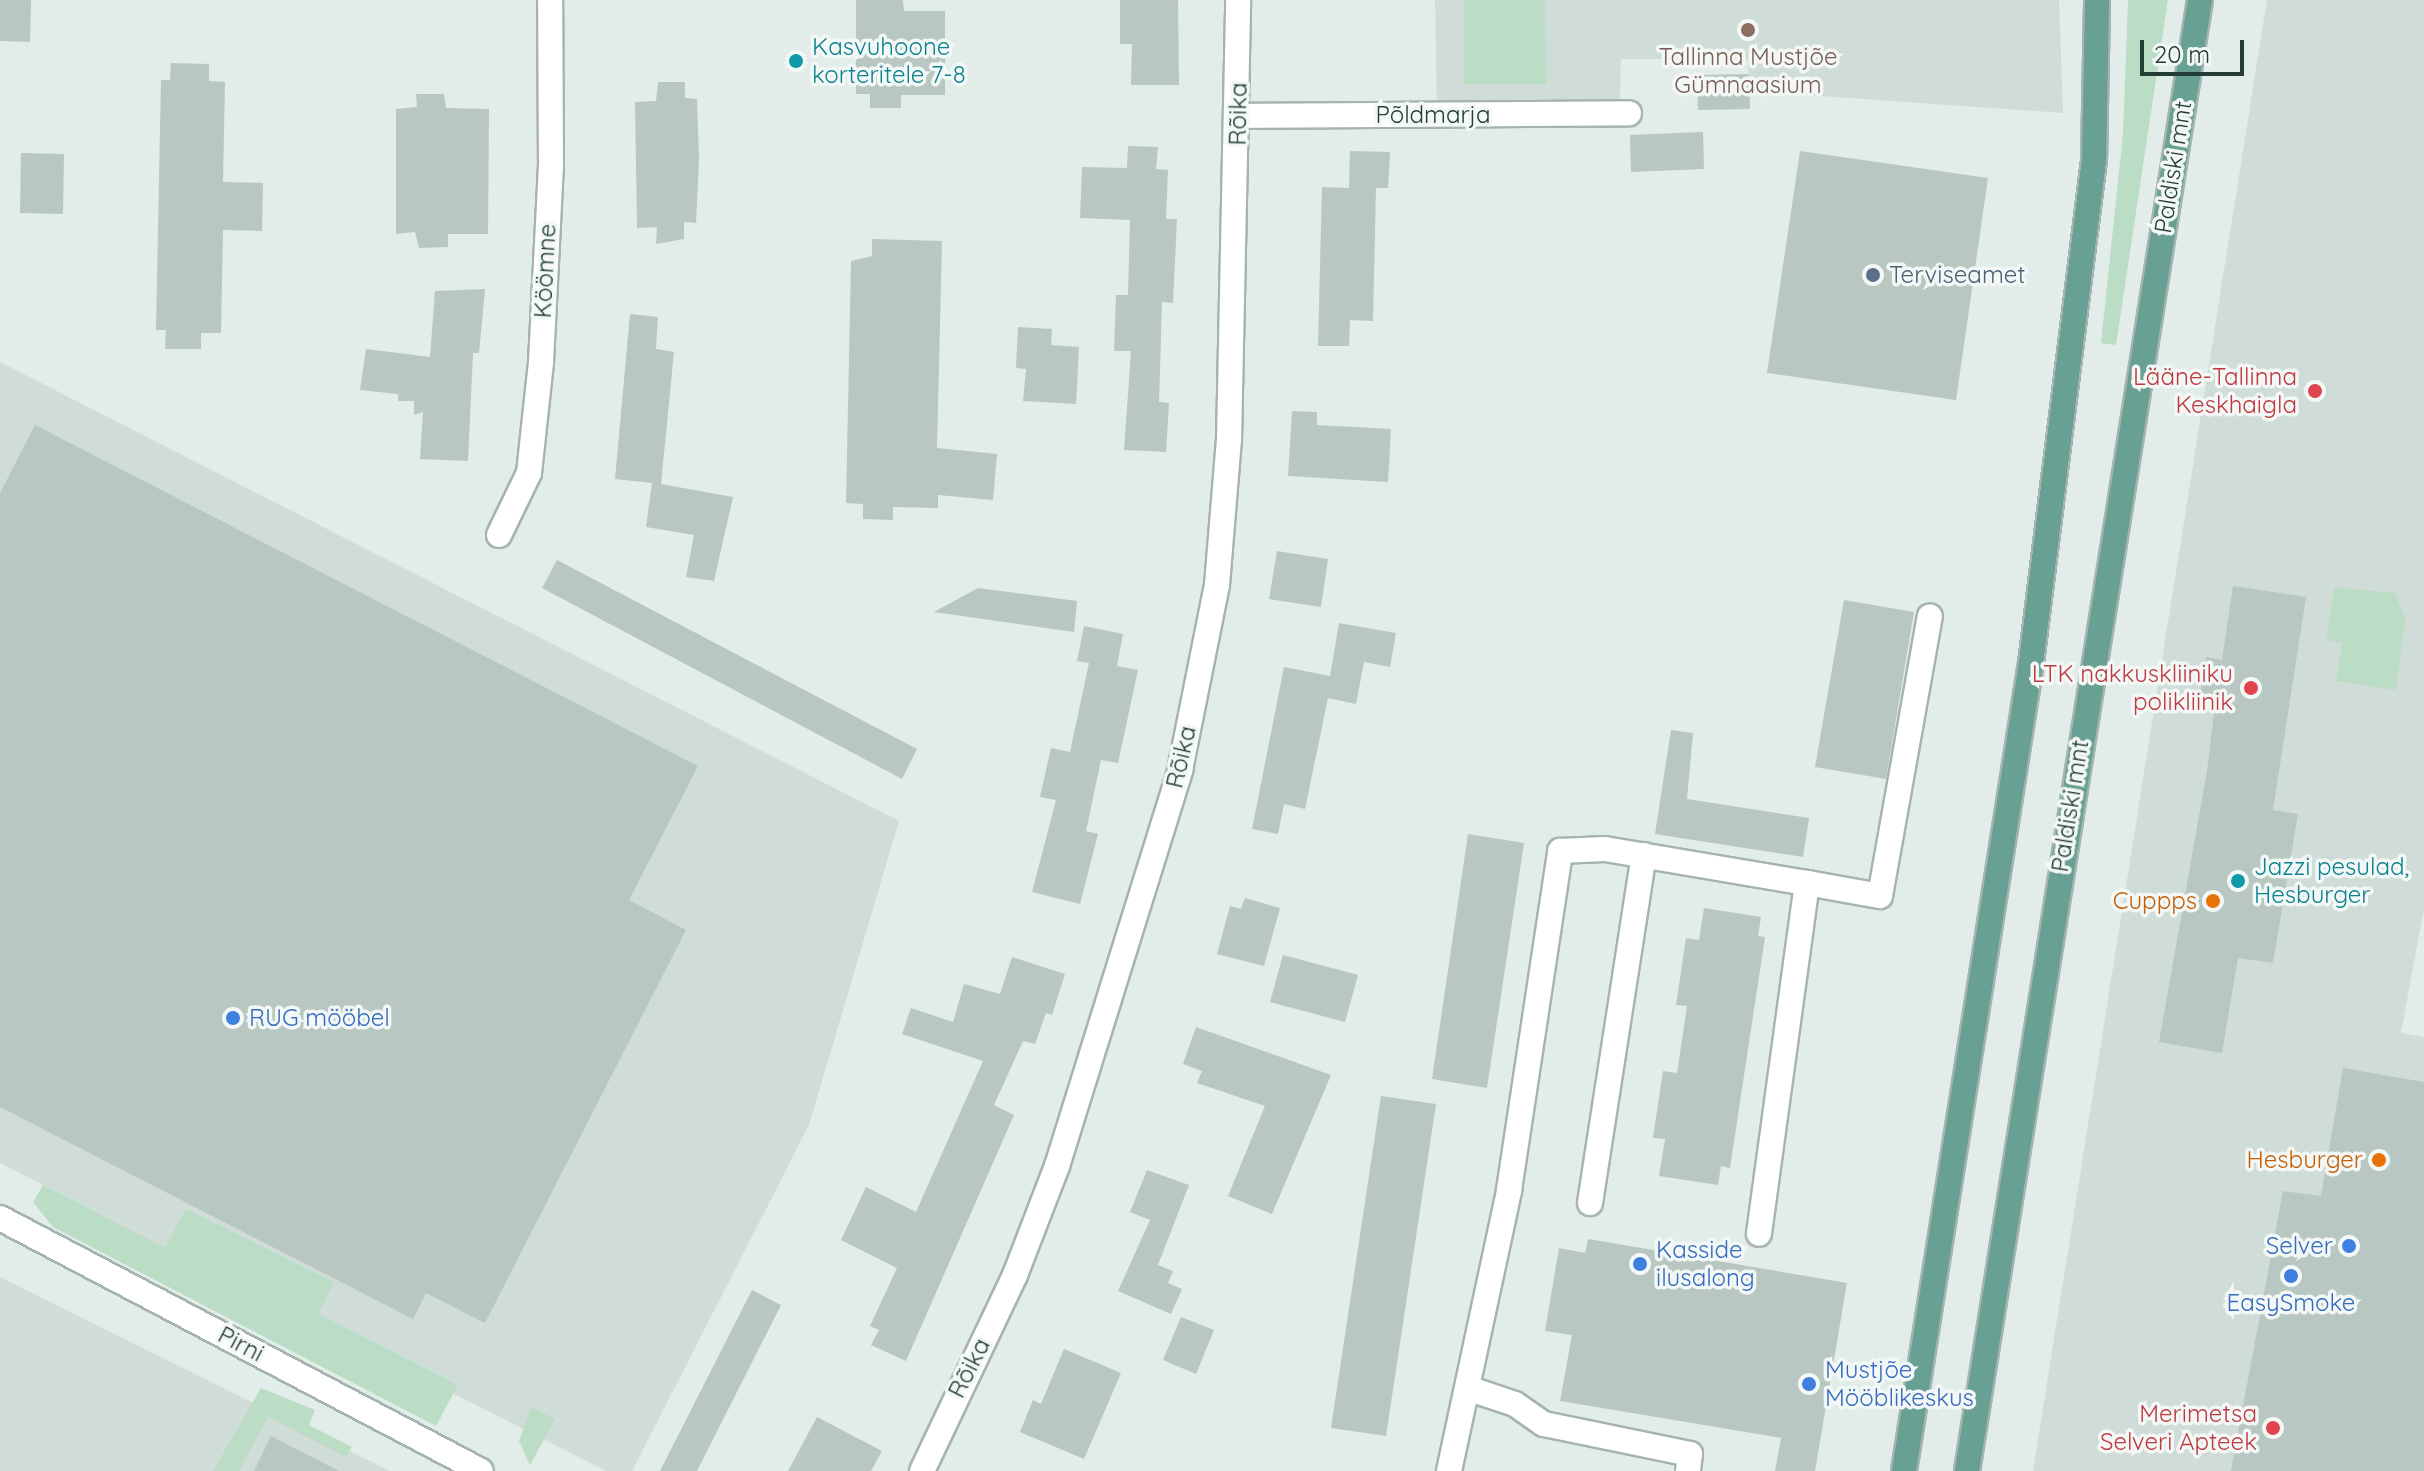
<!DOCTYPE html>
<meta charset="utf-8">
<style>
body{margin:0}
#map{position:relative;width:2424px;height:1471px;overflow:hidden;background:#e2ece8;font-family:Quicksand,sans-serif}
div>[style]{position:absolute}
[style*='--x']{left:calc(var(--x)*1px);top:calc(var(--y)*1px);width:calc(var(--w)*1px);rotate:calc(var(--a)*1deg)}
.built>*{inset:0;background:#d0dcd7}
.green>*{inset:0;background:#bcddc5}
.building>*{inset:0;background:#b8c7c1}
.roads{filter:drop-shadow(2px 0 #a5b4af) drop-shadow(-2px 0 #a5b4af) drop-shadow(0 2px #a5b4af) drop-shadow(0 -2px #a5b4af)}
.minor>*{height:24px;margin:-12px;padding:0 12px;transform-origin:12px;border-radius:12px;background:#fff}
.major>*{height:24px;margin:-12px;padding:0 12px;transform-origin:12px;border-radius:12px;background:#68a093}
.dots>*{width:22px;height:22px;translate:-50% -50%;box-sizing:border-box;border:4px solid #f3f8f6;border-radius:50%}
span{translate:-50% -50%;white-space:nowrap;text-align:center;line-height:1.15;-webkit-text-stroke:7px #f3f8f6;paint-order:stroke}
.culture-label{font-size:24px;color:#0d838f}
.left{translate:0 -50%;text-align:left}
.education-label{font-size:24px;color:#785e54}
.street-label{font-size:24px;color:#233d36}
.service-label{font-size:24px;color:#4e5e75}
.health-label{font-size:24px;color:#be3a42}
.right{translate:-100% -50%;text-align:right}
.food-label{font-size:24px;color:#c56008}
.shop-label{font-size:24px;color:#366cbe}
.scale{position:absolute;left:2140px;top:40px;width:104px;height:36px;box-sizing:border-box;border:4px solid #233d36;border-top:0;padding-left:10px;font-size:24px;line-height:28px;white-space:nowrap;color:#233d36;-webkit-text-stroke:6px #f3f8f6;paint-order:stroke}
</style>
<div id="map">
<div class="built">
<i style="clip-path:polygon(1435px 0,2059px 0,2063px 113px,1749px 91px,1748px 59px,1621px 59px,1620px 100px,1437px 106px)"></i>
<i style="clip-path:polygon(2267px 0,2424px 0,2424px 908px,2401px 1033px,2424px 1037px,2424px 1471px,2033px 1471px)"></i>
<i style="clip-path:polygon(0 362px,899px 821px,809px 1125px,632px 1471px,606px 1471px,0 1163px)"></i>
<i style="clip-path:polygon(0 1277px,390px 1471px,0 1471px)"></i>
</div>
<div class="green">
<i style="clip-path:polygon(1464px 0,1545px 0,1546px 84px,1464px 84px)"></i>
<i style="clip-path:polygon(2128px 0,2168px 0,2116px 345px,2101px 343px,2123px 134px)"></i>
<i style="clip-path:polygon(2334px 587px,2395px 593px,2405px 619px,2396px 690px,2336px 681px,2342px 643px,2326px 640px)"></i>
<i style="clip-path:polygon(43px 1185px,165px 1247px,186px 1209px,334px 1282px,318px 1314px,458px 1385px,436px 1426px,53px 1227px,33px 1202px)"></i>
<i style="clip-path:polygon(261px 1388px,315px 1410px,309px 1425px,352px 1447px,346px 1457px,268px 1417px,239px 1471px,213px 1471px)"></i>
<i style="clip-path:polygon(531px 1407px,555px 1419px,530px 1465px,519px 1441px)"></i>
</div>
<div class="building">
<i style="clip-path:polygon(0 0,31px 0,30px 42px,0 41px)"></i>
<i style="clip-path:polygon(856px 0,903px 0,904px 11px,945px 11px,945px 95px,901px 95px,901px 108px,870px 108px,870px 94px,856px 94px)"></i>
<i style="clip-path:polygon(1120px 0,1178px 0,1179px 85px,1131px 85px,1132px 44px,1120px 44px)"></i>
<i style="clip-path:polygon(171px 63px,209px 64px,209px 81px,225px 82px,223px 182px,263px 183px,262px 231px,223px 230px,221px 333px,201px 333px,201px 349px,165px 349px,166px 330px,156px 330px,161px 80px,170px 80px)"></i>
<i style="clip-path:polygon(1749px 74px,1750px 109px,1698px 110px,1697px 75px)"></i>
<i style="clip-path:polygon(658px 82px,685px 82px,685px 98px,697px 99px,699px 160px,696px 223px,684px 222px,684px 239px,656px 244px,657px 227px,637px 228px,635px 102px,656px 101px)"></i>
<i style="clip-path:polygon(416px 94px,444px 94px,446px 108px,489px 109px,488px 234px,448px 234px,448px 247px,419px 248px,415px 232px,396px 234px,396px 109px,417px 107px)"></i>
<i style="clip-path:polygon(1703px 132px,1704px 169px,1631px 172px,1630px 135px)"></i>
<i style="clip-path:polygon(1128px 146px,1158px 147px,1156px 169px,1168px 170px,1166px 219px,1177px 219px,1173px 303px,1162px 302px,1159px 402px,1169px 403px,1166px 452px,1124px 450px,1131px 351px,1114px 351px,1116px 295px,1128px 295px,1130px 220px,1080px 218px,1082px 167px,1127px 168px)"></i>
<i style="clip-path:polygon(1350px 151px,1390px 152px,1388px 188px,1376px 188px,1373px 321px,1350px 320px,1349px 346px,1318px 346px,1322px 187px,1349px 188px)"></i>
<i style="clip-path:polygon(1800px 151px,1988px 178px,1956px 400px,1767px 373px)"></i>
<i style="clip-path:polygon(21px 153px,64px 154px,63px 214px,20px 213px)"></i>
<i style="clip-path:polygon(872px 239px,942px 241px,937px 448px,997px 454px,993px 500px,938px 495px,938px 508px,893px 507px,893px 520px,863px 519px,863px 504px,846px 503px,851px 261px,872px 256px)"></i>
<i style="clip-path:polygon(485px 289px,479px 353px,473px 353px,468px 461px,420px 459px,423px 412px,414px 415px,414px 401px,398px 401px,398px 394px,360px 390px,366px 349px,430px 357px,435px 291px)"></i>
<i style="clip-path:polygon(630px 314px,658px 317px,656px 349px,674px 352px,661px 484px,733px 497px,714px 581px,686px 577px,694px 535px,646px 527px,652px 483px,615px 479px)"></i>
<i style="clip-path:polygon(1018px 327px,1052px 329px,1051px 345px,1079px 347px,1076px 404px,1023px 401px,1026px 369px,1016px 368px)"></i>
<i style="clip-path:polygon(1292px 411px,1317px 412px,1317px 425px,1391px 429px,1388px 482px,1288px 476px)"></i>
<i style="clip-path:polygon(35px 425px,698px 766px,629px 900px,686px 930px,485px 1323px,426px 1293px,413px 1319px,0 1107px,0 493px)"></i>
<i style="clip-path:polygon(1277px 551px,1328px 559px,1321px 607px,1269px 599px)"></i>
<i style="clip-path:polygon(557px 560px,917px 749px,902px 779px,542px 588px)"></i>
<i style="clip-path:polygon(2233px 586px,2306px 597px,2273px 810px,2298px 814px,2273px 963px,2238px 958px,2222px 1053px,2159px 1042px,2207px 771px,2216px 697px,2200px 695px,2206px 657px,2222px 660px)"></i>
<i style="clip-path:polygon(978px 588px,1077px 601px,1074px 632px,934px 612px)"></i>
<i style="clip-path:polygon(1844px 600px,1914px 612px,1886px 779px,1815px 767px)"></i>
<i style="clip-path:polygon(1339px 623px,1396px 633px,1390px 667px,1364px 662px,1356px 704px,1328px 698px,1305px 809px,1284px 804px,1278px 834px,1252px 829px,1284px 667px,1330px 676px)"></i>
<i style="clip-path:polygon(1084px 626px,1123px 634px,1117px 666px,1138px 670px,1118px 763px,1101px 760px,1086px 831px,1098px 834px,1080px 904px,1032px 892px,1056px 800px,1040px 797px,1051px 748px,1070px 752px,1089px 663px,1077px 661px)"></i>
<i style="clip-path:polygon(1671px 730px,1693px 733px,1687px 799px,1809px 818px,1803px 857px,1655px 834px)"></i>
<i style="clip-path:polygon(1468px 834px,1524px 843px,1487px 1088px,1432px 1079px)"></i>
<i style="clip-path:polygon(1245px 898px,1280px 908px,1264px 966px,1217px 954px,1230px 906px,1241px 909px)"></i>
<i style="clip-path:polygon(1704px 908px,1761px 917px,1758px 936px,1765px 937px,1730px 1168px,1721px 1166px,1718px 1185px,1659px 1176px,1665px 1139px,1653px 1138px,1663px 1071px,1677px 1073px,1687px 1006px,1676px 1005px,1686px 938px,1699px 940px)"></i>
<i style="clip-path:polygon(1283px 955px,1358px 975px,1345px 1022px,1270px 1002px)"></i>
<i style="clip-path:polygon(1012px 957px,1065px 974px,1052px 1015px,1046px 1013px,1035px 1044px,1023px 1041px,994px 1105px,1014px 1115px,906px 1361px,871px 1345px,879px 1330px,870px 1326px,897px 1268px,841px 1240px,866px 1187px,916px 1212px,983px 1061px,902px 1034px,911px 1008px,953px 1022px,964px 984px,1000px 994px)"></i>
<i style="clip-path:polygon(1196px 1027px,1331px 1075px,1272px 1214px,1228px 1196px,1265px 1106px,1197px 1083px,1202px 1071px,1183px 1064px)"></i>
<i style="clip-path:polygon(2343px 1068px,2424px 1082px,2424px 1471px,2231px 1471px,2283px 1191px,2321px 1196px)"></i>
<i style="clip-path:polygon(1381px 1096px,1436px 1104px,1386px 1436px,1331px 1428px)"></i>
<i style="clip-path:polygon(1147px 1170px,1189px 1185px,1158px 1265px,1173px 1271px,1168px 1283px,1182px 1289px,1171px 1314px,1118px 1291px,1150px 1220px,1130px 1212px)"></i>
<i style="clip-path:polygon(1588px 1239px,1847px 1283px,1815px 1471px,1775px 1471px,1781px 1438px,1560px 1401px,1572px 1335px,1545px 1331px,1559px 1248px,1585px 1253px)"></i>
<i style="clip-path:polygon(752px 1290px,781px 1305px,697px 1471px,660px 1471px)"></i>
<i style="clip-path:polygon(1181px 1317px,1214px 1330px,1196px 1374px,1163px 1360px)"></i>
<i style="clip-path:polygon(1064px 1349px,1121px 1373px,1084px 1459px,1020px 1432px,1033px 1400px,1041px 1404px)"></i>
<i style="clip-path:polygon(817px 1417px,882px 1451px,871px 1471px,788px 1471px)"></i>
<i style="clip-path:polygon(271px 1436px,339px 1471px,254px 1471px)"></i>
</div>
<div class="roads">
<div class="minor">
<i style="--x:1238;--y:116;--w:391;--a:-0.4"></i>
<i style="--x:499;--y:535;--w:69;--a:-64.2"></i>
<i style="--x:529;--y:473;--w:112;--a:-83.8"></i>
<i style="--x:541;--y:362;--w:196;--a:-87.1"></i>
<i style="--x:551;--y:166;--w:166;--a:-90.3"></i>
<i style="--x:1807;--y:883;--w:74;--a:10.1"></i>
<i style="--x:1880;--y:896;--w:284;--a:-79.9"></i>
<i style="--x:1590;--y:1203;--w:352;--a:-81.2"></i>
<i style="--x:0;--y:1218;--w:543;--a:27.74"></i>
<i style="--x:1470;--y:1389;--w:47;--a:18.4"></i>
<i style="--x:1515;--y:1404;--w:35;--a:35"></i>
<i style="--x:1544;--y:1424;--w:149;--a:11.6"></i>
<i style="--x:1690;--y:1454;--w:17;--a:97"></i>
<i style="--x:922;--y:1471;--w:217;--a:-64.6"></i>
<i style="--x:1015;--y:1275;--w:117;--a:-68.9"></i>
<i style="--x:1057;--y:1166;--w:415;--a:-72.7"></i>
<i style="--x:1180;--y:770;--w:189;--a:-78.7"></i>
<i style="--x:1217;--y:585;--w:145;--a:-85.3"></i>
<i style="--x:1229;--y:440;--w:440;--a:-88.8"></i>
<i style="--x:1449;--y:1471;--w:287;--a:-77.9"></i>
<i style="--x:1509;--y:1190;--w:343;--a:-81.4"></i>
<i style="--x:1560;--y:851;--w:45;--a:-2.5"></i>
<i style="--x:1605;--y:849;--w:205;--a:9.6"></i>
<i style="--x:1807;--y:883;--w:354;--a:97.8"></i>
</div>
<div class="major">
<i style="--x:1904;--y:1471;--w:818;--a:-81.07"></i>
<i style="--x:2031;--y:663;--w:507;--a:-82.86"></i>
<i style="--x:2094;--y:160;--w:160;--a:-88.9"></i>
<i style="--x:1967;--y:1471;--w:1489;--a:-81"></i>
</div>
</div>
<div class="dots">
<i style="left:1748px;top:30px;background:#8d6e63"></i>
<i style="left:796px;top:61px;background:#0f9aa8"></i>
<i style="left:1873px;top:275px;background:#5c6f8a"></i>
<i style="left:2315px;top:391px;background:#e0444e"></i>
<i style="left:2251px;top:688px;background:#e0444e"></i>
<i style="left:2238px;top:881px;background:#0f9aa8"></i>
<i style="left:2213px;top:901px;background:#e8710a"></i>
<i style="left:233px;top:1018px;background:#3f7fe0"></i>
<i style="left:2379px;top:1160px;background:#e8710a"></i>
<i style="left:2349px;top:1246px;background:#3f7fe0"></i>
<i style="left:1640px;top:1264px;background:#3f7fe0"></i>
<i style="left:2291px;top:1276px;background:#3f7fe0"></i>
<i style="left:1809px;top:1384px;background:#3f7fe0"></i>
<i style="left:2273px;top:1428px;background:#e0444e"></i>
</div>
<div class="culture-label">
<span class="left" style="left:812px;top:61px">Kasvuhoone<br>korteritele 7-8</span>
<span class="left" style="left:2254px;top:881px">Jazzi pesulad,<br>Hesburger</span>
</div>
<div class="education-label">
<span style="left:1748px;top:71px">Tallinna Mustjõe<br>Gümnaasium</span>
</div>
<div class="street-label">
<span style="left:1238px;top:114px;rotate:-89deg">Rõika</span>
<span style="left:1433px;top:115px">Põldmarja</span>
<span style="left:2173px;top:167px;rotate:-81deg">Paldiski mnt</span>
<span style="left:545px;top:271px;rotate:-87deg">Köömne</span>
<span style="left:1181px;top:757px;rotate:-77deg">Rõika</span>
<span style="left:2070px;top:806px;rotate:-81deg">Paldiski mnt</span>
<span style="left:241px;top:1344px;rotate:28deg">Pirni</span>
<span style="left:969px;top:1368px;rotate:-63deg">Rõika</span>
</div>
<div class="service-label">
<span class="left" style="left:1889px;top:275px">Terviseamet</span>
</div>
<div class="health-label">
<span class="right" style="left:2297px;top:391px">Lääne-Tallinna<br>Keskhaigla</span>
<span class="right" style="left:2233px;top:688px">LTK nakkuskliiniku<br>polikliinik</span>
<span class="right" style="left:2257px;top:1428px">Merimetsa<br>Selveri Apteek</span>
</div>
<div class="food-label">
<span class="right" style="left:2197px;top:901px">Cuppps</span>
<span class="right" style="left:2363px;top:1160px">Hesburger</span>
</div>
<div class="shop-label">
<span class="left" style="left:249px;top:1018px">RUG mööbel</span>
<span class="right" style="left:2333px;top:1246px">Selver</span>
<span class="left" style="left:1656px;top:1264px">Kasside<br>ilusalong</span>
<span style="left:2291px;top:1303px">EasySmoke</span>
<span class="left" style="left:1825px;top:1384px">Mustjõe<br>Mööblikeskus</span>
</div>
<div class="scale">20 m</div>
</div>
